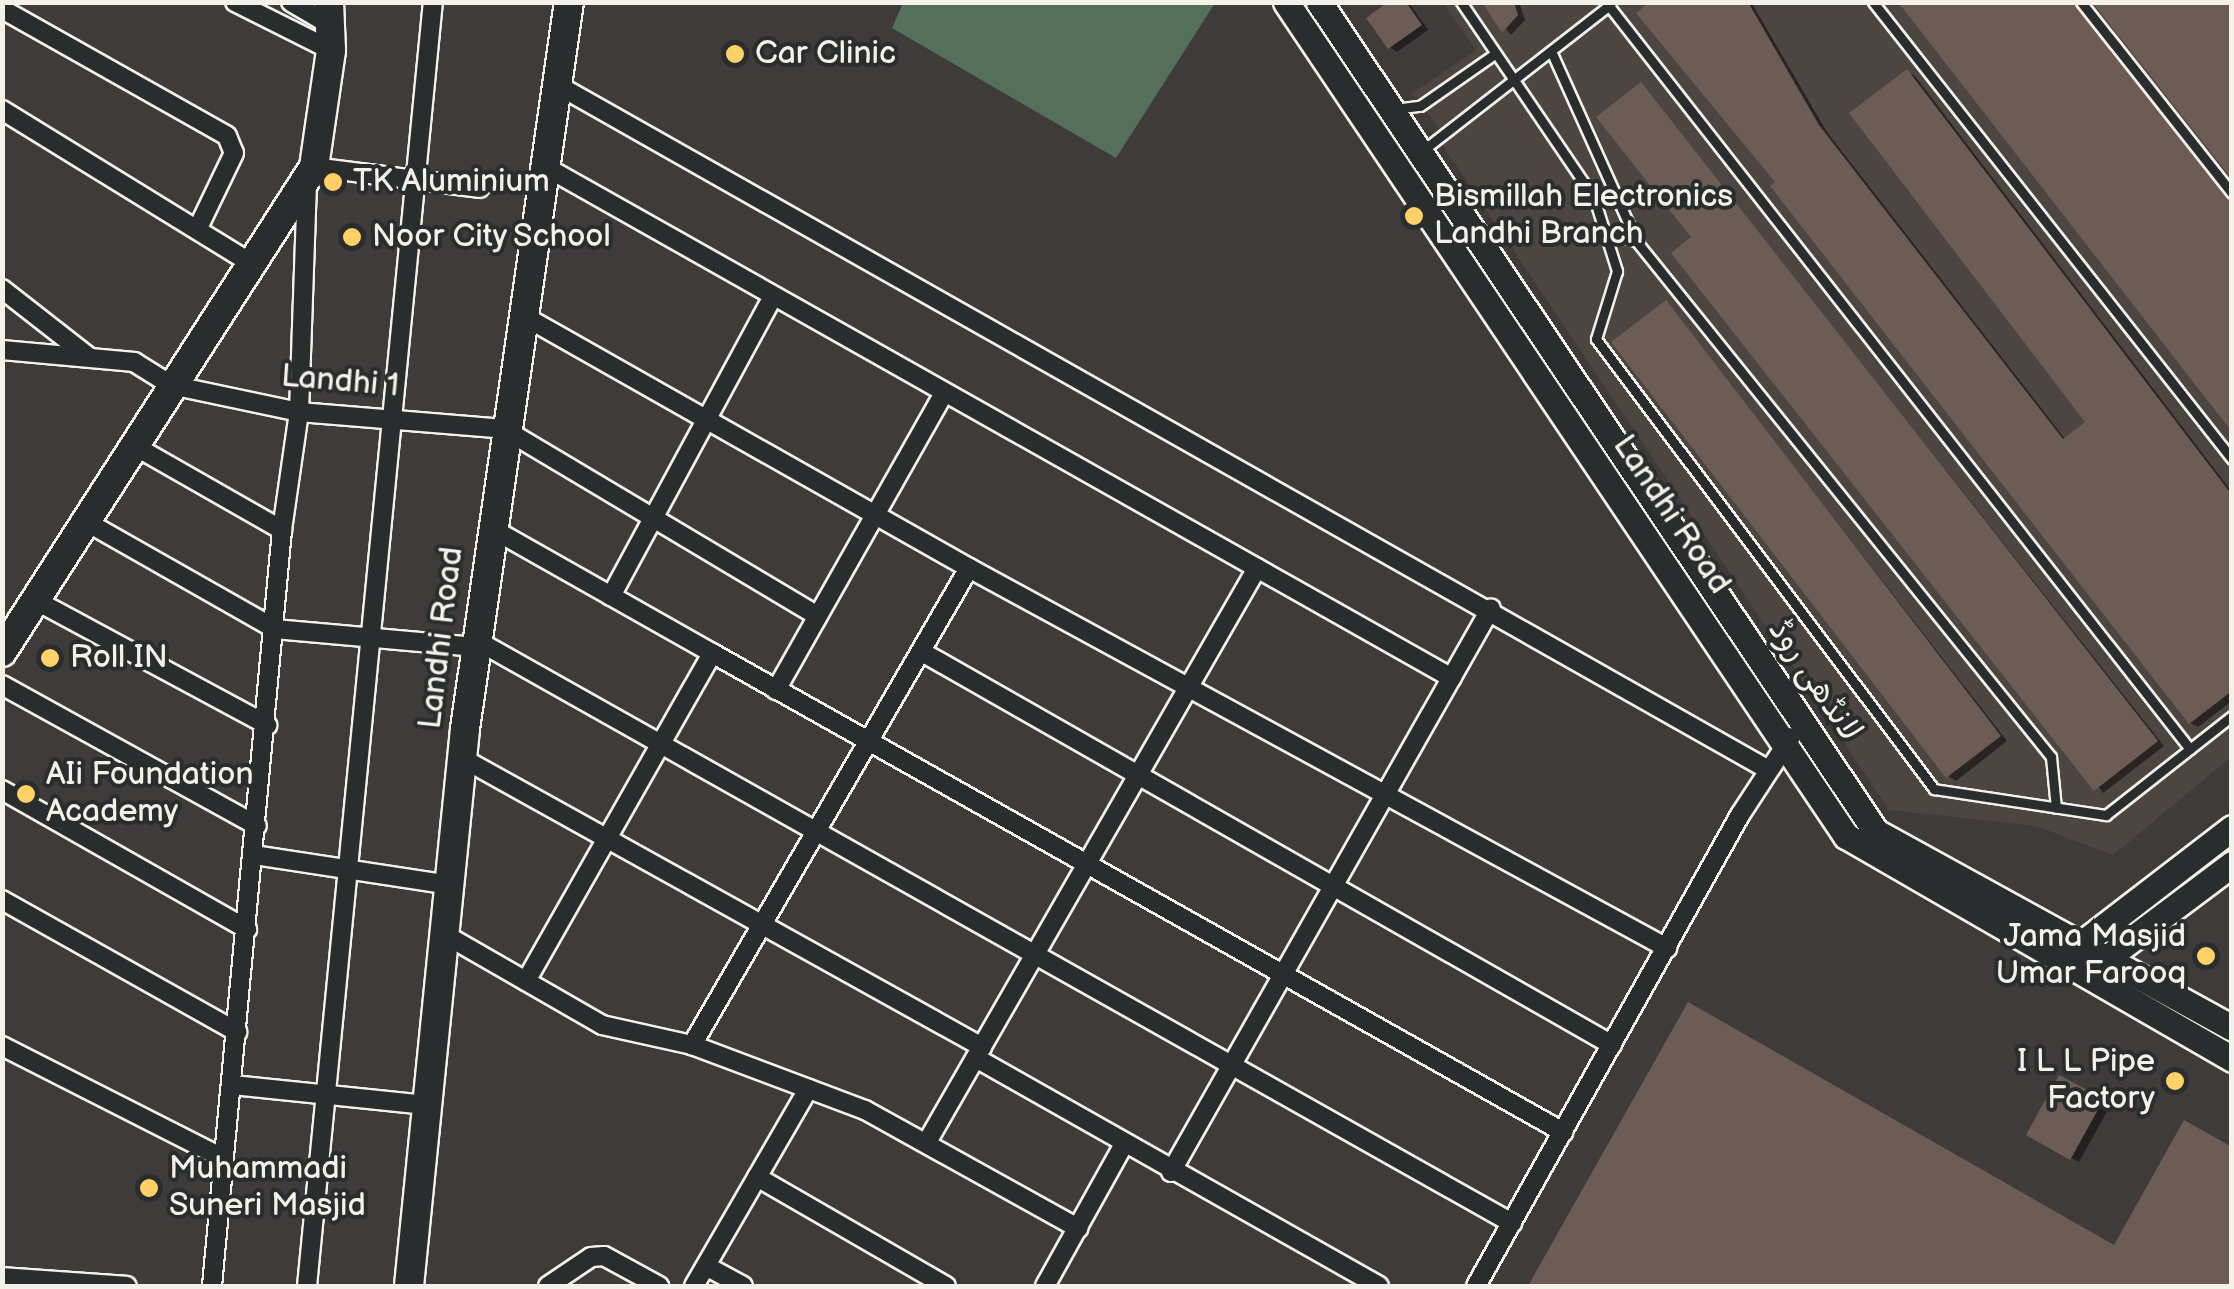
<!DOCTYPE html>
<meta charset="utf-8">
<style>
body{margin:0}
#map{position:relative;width:2234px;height:1289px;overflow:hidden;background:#3e3b3a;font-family:"Balsamiq Sans","Playpen Sans Arabic",sans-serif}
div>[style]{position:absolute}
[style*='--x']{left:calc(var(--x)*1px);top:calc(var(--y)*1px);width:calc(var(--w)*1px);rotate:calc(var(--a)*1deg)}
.built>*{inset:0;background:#4c4542}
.green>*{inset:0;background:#556f5d}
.shadow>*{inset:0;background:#0007}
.building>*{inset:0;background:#6d5c56}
.roads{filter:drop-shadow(2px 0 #f4f1e8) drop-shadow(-2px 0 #f4f1e8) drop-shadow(0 2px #f4f1e8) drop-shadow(0 -2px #f4f1e8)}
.lane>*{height:9px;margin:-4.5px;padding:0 4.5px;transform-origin:4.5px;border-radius:4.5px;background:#2a2d2e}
.street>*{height:18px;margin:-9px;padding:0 9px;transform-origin:9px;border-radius:9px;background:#2a2d2e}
.secondary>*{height:25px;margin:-12.5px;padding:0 12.5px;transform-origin:12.5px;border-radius:12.5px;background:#2a2d2e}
.primary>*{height:28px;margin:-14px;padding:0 14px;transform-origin:14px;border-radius:14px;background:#2a2d2e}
.dots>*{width:28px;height:28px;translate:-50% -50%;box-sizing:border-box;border:5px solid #2a2d2e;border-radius:50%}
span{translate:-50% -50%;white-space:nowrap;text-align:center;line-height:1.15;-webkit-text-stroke:8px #2a2d2e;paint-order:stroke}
.poi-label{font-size:32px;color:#f4f1e8}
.left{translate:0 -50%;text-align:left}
.right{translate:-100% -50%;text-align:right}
.street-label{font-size:32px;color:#f4f1e8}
.frame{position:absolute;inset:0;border:5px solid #f4f1e8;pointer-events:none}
</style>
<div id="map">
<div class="built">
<i style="clip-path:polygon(1443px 3px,2231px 3px,2231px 757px,2113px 855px,2036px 826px,1889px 810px,1442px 144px,1445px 138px,1418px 98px,1410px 95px,1476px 50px)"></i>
</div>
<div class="green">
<i style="clip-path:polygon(903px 3px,903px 2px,1215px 3px,1116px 158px,892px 28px)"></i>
</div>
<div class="shadow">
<i style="clip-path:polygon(1392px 2px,1408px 2px,1428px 30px,1397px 52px,1390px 47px)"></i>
<i style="clip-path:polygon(1485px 2px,1519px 2px,1525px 20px,1511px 35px)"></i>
<i style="clip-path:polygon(1653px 2px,1751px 2px,1827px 132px,2066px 440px,2088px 423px,1907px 72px,1915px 76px,2232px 492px,2232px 701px,2198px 727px,2190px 723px,1778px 182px)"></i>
<i style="clip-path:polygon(1641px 85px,2164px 746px,2103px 793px,1694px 238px)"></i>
<i style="clip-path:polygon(1666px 303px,2007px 741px,1956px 781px,1948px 776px)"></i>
<i style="clip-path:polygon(1689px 1006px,2115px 1248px,2232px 1150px,2232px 1286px,1531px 1286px)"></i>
<i style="clip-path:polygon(2060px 1078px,2110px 1106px,2079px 1162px,2029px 1134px)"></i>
</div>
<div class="building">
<i style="clip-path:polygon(1388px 2px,1406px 2px,1422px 25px,1388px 49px,1366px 18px)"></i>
<i style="clip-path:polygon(1482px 2px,1514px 2px,1518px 15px,1502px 33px)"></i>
<i style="clip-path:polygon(1649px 2px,1748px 2px,1819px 125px,2063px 439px,2085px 422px,1849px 113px,1907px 69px,2232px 495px,2232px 691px,2189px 724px,1770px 186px,1775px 182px,1636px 13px)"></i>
<i style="clip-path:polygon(1898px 2px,2073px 2px,2232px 201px,2232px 432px)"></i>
<i style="clip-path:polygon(2092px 2px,2232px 2px,2232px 179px)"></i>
<i style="clip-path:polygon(1641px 82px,2158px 741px,2094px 791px,1671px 253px,1691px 237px,1596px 117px)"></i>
<i style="clip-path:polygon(1666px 300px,2001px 736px,1946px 778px,1611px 342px)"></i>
<i style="clip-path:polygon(1688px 1002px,2114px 1245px,2184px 1120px,2232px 1147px,2232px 1286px,1528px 1286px)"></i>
<i style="clip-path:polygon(2059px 1075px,2104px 1099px,2070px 1160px,2026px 1135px)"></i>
</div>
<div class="roads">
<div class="lane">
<i style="--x:1461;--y:2;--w:237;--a:55.8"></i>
<i style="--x:1594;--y:198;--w:77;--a:72.5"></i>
<i style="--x:1617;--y:271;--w:71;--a:107.2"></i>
<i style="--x:1596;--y:339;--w:563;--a:53.09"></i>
<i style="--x:1934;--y:789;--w:174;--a:8.6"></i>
<i style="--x:2106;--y:815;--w:160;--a:-38.2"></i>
<i style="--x:1873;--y:2;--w:581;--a:51.85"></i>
<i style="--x:2081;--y:2;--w:243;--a:51.7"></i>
<i style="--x:1609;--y:6;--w:943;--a:51.98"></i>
<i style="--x:1551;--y:51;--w:209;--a:65.8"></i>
<i style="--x:1394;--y:109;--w:26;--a:-7"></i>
<i style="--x:1420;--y:106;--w:89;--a:-34.9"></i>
<i style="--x:1422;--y:151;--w:239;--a:-37.9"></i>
<i style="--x:1604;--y:231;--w:35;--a:18"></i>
<i style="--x:1637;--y:242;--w:661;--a:51.2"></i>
<i style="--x:2051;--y:757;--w:51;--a:84.4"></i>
</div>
<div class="street">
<i style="--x:235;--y:2;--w:107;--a:26.6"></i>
<i style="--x:291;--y:2;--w:42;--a:30.3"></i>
<i style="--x:2;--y:9;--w:258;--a:29.4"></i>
<i style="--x:227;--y:136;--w:18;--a:68"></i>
<i style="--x:234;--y:153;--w:85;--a:115.7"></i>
<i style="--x:554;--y:83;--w:1394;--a:29.49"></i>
<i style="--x:2;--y:110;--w:292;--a:31.6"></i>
<i style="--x:544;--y:166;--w:1042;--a:29.42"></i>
<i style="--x:314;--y:167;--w:167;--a:7.2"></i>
<i style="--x:2;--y:289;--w:110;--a:38"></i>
<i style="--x:522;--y:315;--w:514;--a:29.51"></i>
<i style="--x:969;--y:568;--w:552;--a:120.14"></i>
<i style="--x:2;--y:350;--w:133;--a:5.2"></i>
<i style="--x:134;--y:362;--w:44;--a:31.9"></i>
<i style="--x:171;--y:385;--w:131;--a:11.9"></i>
<i style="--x:299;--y:412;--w:206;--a:4.7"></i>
<i style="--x:504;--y:429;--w:365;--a:30.8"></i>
<i style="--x:133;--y:445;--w:172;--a:29.7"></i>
<i style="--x:85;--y:521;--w:219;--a:29.6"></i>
<i style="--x:275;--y:629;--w:201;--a:5.1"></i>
<i style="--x:491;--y:528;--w:254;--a:29.5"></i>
<i style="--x:969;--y:568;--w:795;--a:28.56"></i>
<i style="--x:611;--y:596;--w:340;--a:-61.6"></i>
<i style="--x:35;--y:600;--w:264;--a:28.3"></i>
<i style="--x:476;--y:640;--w:1189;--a:29.37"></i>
<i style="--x:922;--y:652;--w:794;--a:29.66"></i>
<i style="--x:2;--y:685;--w:291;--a:28.9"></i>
<i style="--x:776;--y:690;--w:339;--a:-60.5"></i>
<i style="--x:462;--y:758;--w:595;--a:29.06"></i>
<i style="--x:2;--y:790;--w:282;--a:29.6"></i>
<i style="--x:254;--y:855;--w:197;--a:8.7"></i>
<i style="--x:2;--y:900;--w:270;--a:29.3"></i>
<i style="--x:444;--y:934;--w:182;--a:29.9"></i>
<i style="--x:602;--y:1025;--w:92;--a:12.5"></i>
<i style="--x:692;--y:1045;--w:185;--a:20.6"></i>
<i style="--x:865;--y:1110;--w:244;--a:29"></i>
<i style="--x:526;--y:981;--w:377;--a:-60.4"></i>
<i style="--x:712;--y:653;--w:977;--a:29.37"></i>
<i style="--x:2;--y:1046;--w:248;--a:26.9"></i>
<i style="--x:976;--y:1058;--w:463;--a:29.5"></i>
<i style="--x:232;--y:1085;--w:196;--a:5.9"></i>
<i style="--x:927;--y:1142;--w:662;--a:-60.1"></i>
<i style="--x:1171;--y:1172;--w:648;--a:-60.43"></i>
<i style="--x:757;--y:1177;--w:218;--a:30"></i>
<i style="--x:706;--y:1266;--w:42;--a:28.4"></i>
<i style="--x:2;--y:1277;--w:125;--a:4.1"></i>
<i style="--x:212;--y:1286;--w:759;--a:-84.71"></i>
<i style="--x:282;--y:530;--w:119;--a:-81.8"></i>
<i style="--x:299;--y:412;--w:233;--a:-88"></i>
<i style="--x:307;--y:1286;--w:1290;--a:-84.4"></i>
<i style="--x:548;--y:1286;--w:52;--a:-34"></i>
<i style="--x:591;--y:1257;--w:13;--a:-4"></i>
<i style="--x:604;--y:1256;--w:63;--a:28.6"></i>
<i style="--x:694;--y:1286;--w:228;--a:-59.9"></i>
<i style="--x:1045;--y:1286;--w:160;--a:-60.9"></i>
<i style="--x:1476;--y:1286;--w:540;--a:-60.73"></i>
<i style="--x:1740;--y:815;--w:93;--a:-56.8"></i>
</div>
<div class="secondary">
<i style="--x:1286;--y:2;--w:1005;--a:56.12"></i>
<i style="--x:1846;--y:836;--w:446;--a:30"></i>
<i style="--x:1319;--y:2;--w:1000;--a:56.14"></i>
<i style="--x:1876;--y:832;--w:406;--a:28.8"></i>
<i style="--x:2067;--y:955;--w:208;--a:-37.6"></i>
<i style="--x:2092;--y:969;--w:175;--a:-36.9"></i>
</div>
<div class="primary">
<i style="--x:2;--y:652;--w:577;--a:-57.25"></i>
<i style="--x:314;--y:167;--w:118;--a:-81.7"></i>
<i style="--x:331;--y:50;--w:48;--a:-92.4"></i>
<i style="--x:409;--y:1286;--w:560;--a:-84.26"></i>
<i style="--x:465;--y:729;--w:734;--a:-81.86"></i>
</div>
</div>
<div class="dots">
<i style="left:735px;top:54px;background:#ffd166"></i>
<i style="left:333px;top:182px;background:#ffd166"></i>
<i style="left:1414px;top:216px;background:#ffd166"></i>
<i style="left:352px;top:237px;background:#ffd166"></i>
<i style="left:50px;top:658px;background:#ffd166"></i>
<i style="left:26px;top:794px;background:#ffd166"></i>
<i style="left:2206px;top:956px;background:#ffd166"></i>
<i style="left:2175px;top:1081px;background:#ffd166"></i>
<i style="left:149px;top:1188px;background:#ffd166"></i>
</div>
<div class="poi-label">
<span class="left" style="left:755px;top:54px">Car Clinic</span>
<span class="left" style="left:353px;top:182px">TK Aluminium</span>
<span class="left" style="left:1434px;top:216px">Bismillah Electronics<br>Landhi Branch</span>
<span class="left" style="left:372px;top:237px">Noor City School</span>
<span class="left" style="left:70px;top:658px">Roll IN</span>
<span class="left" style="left:46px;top:794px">AIi Foundation<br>Academy</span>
<span class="right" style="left:2186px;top:956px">Jama Masjid<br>Umar Farooq</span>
<span class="right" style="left:2155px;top:1081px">I L L Pipe<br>Factory</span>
<span class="left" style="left:169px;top:1188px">Muhammadi<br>Suneri Masjid</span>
</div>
<div class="street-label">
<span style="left:340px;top:382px;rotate:5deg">Landhi 1</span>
<span style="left:1671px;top:515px;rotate:56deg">Landhi Road</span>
<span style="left:442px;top:638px;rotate:-83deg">Landhi Road</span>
<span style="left:1814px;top:681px;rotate:56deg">لانڈھی روڈ</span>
</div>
<div class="frame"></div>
</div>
